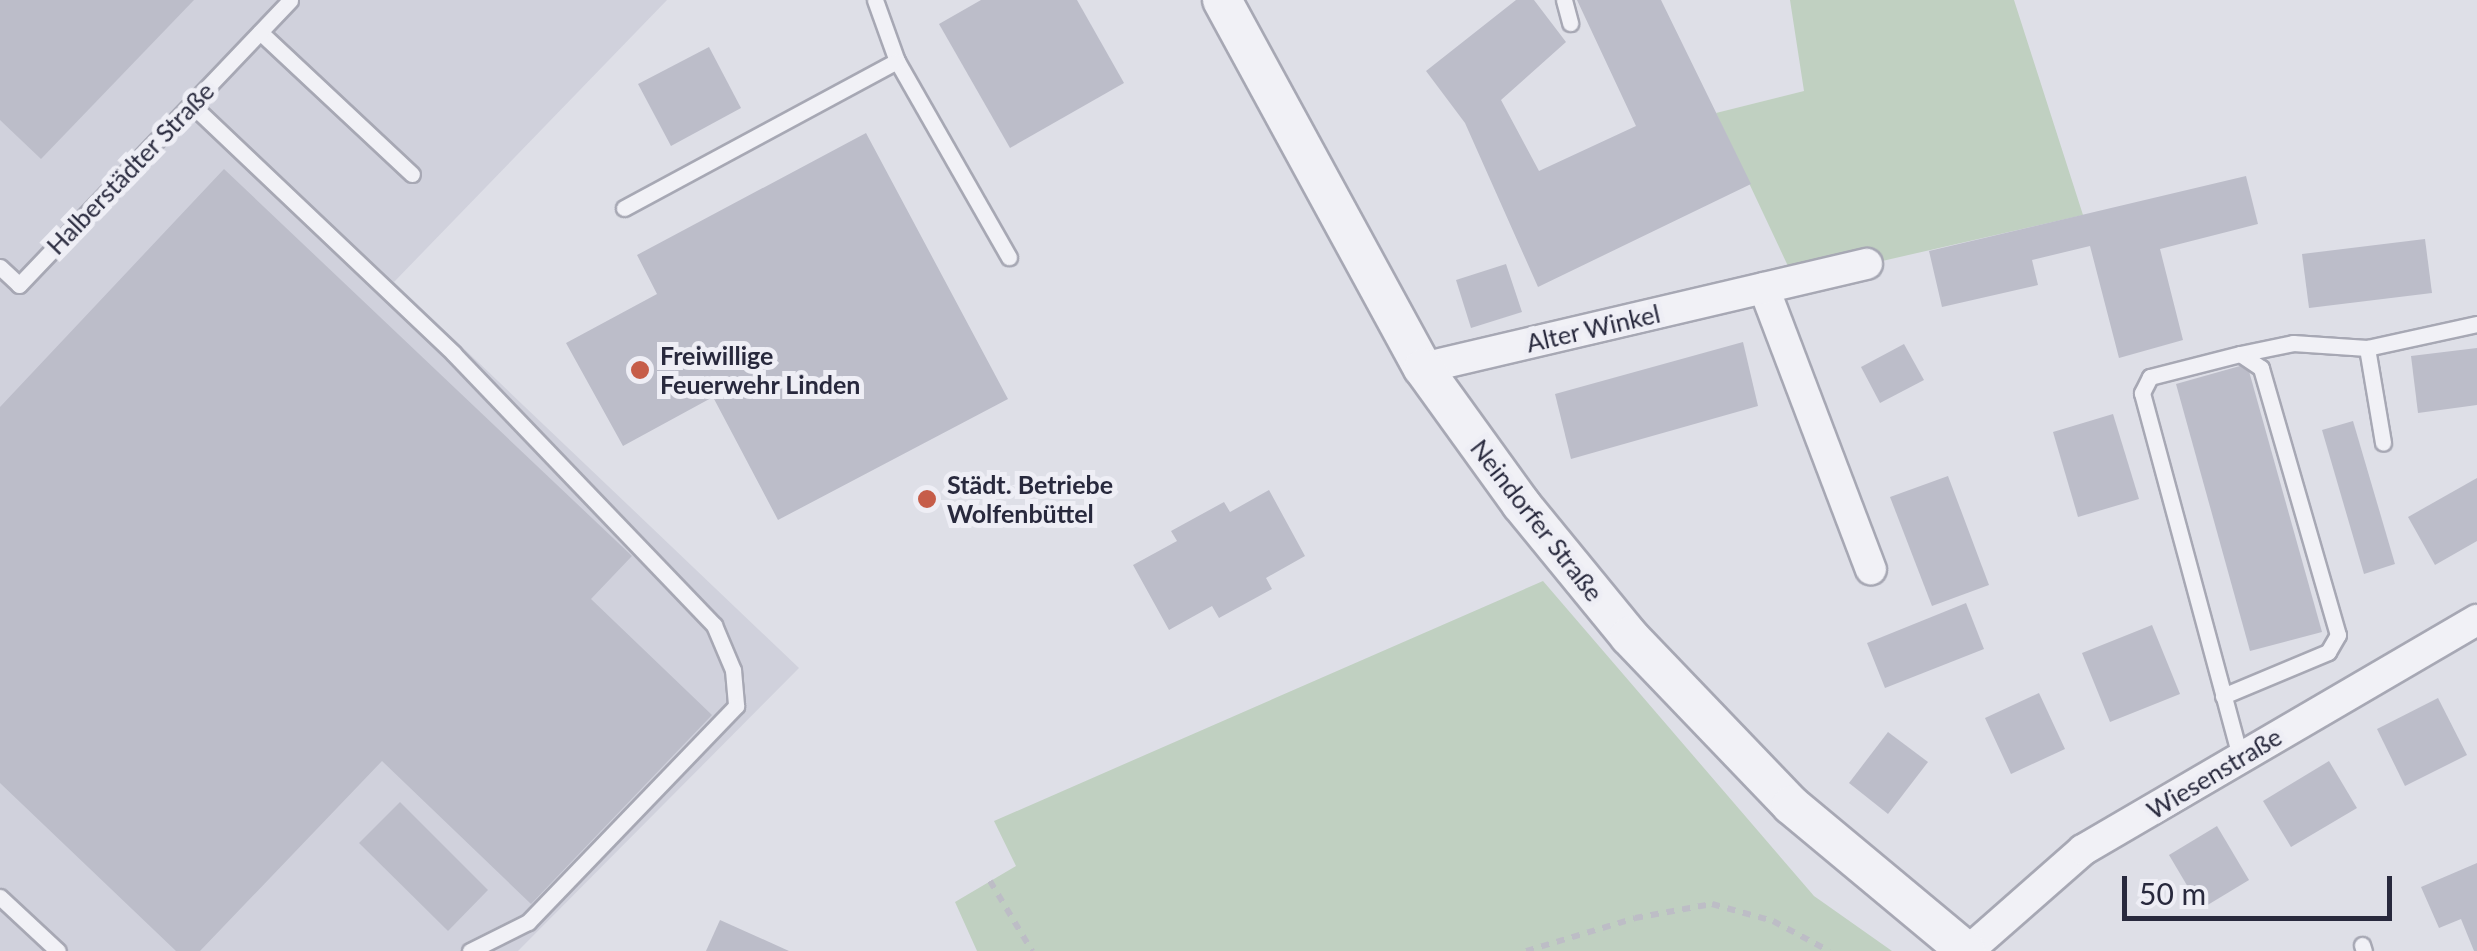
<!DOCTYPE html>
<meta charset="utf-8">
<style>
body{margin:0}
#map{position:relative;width:2477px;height:951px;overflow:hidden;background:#dedfe7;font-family:Lato,sans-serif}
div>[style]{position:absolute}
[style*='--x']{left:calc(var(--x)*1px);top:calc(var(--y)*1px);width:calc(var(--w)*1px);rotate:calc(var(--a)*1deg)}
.built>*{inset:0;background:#d0d1dc}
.green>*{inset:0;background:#c0d0c1}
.building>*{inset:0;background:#bcbdc9}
.path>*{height:6px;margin-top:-3px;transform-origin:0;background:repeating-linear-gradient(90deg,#bdbdc6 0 8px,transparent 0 16px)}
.roads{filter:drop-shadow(2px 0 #a7a8b4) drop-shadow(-2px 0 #a7a8b4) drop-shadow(0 2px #a7a8b4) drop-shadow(0 -2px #a7a8b4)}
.service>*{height:15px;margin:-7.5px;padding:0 7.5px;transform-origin:7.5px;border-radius:7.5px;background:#f1f1f6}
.minor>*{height:30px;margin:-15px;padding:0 15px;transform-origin:15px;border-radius:15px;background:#f1f1f6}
.tertiary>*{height:38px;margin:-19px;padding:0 19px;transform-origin:19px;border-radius:19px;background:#f1f1f6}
.dots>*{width:28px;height:28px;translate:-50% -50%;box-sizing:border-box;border:5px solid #eeeef5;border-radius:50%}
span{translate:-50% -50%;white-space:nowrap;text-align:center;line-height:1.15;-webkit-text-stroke:10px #eeeef5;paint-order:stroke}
.street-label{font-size:25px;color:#28293d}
.poi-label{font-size:25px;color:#28293d;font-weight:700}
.left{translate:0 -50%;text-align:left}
.scale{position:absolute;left:2122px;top:876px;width:270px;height:45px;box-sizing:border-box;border:5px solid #28293d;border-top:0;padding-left:12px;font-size:30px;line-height:35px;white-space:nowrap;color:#28293d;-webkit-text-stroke:8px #eeeef5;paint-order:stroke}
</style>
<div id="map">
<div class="built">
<i style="clip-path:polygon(0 0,667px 0,394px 282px,799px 668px,518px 951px,0 951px)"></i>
</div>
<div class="green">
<i style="clip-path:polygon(1790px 0,2014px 0,2083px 215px,1795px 281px,1716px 113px,1804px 91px)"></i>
<i style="clip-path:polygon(1543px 581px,1814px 896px,1892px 951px,977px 951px,955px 902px,1016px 866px,994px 821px)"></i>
</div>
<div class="building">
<i style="clip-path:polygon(0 0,194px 0,41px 159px,0 120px)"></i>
<i style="clip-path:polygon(981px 0,1077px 0,1124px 83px,1010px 148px,939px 24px)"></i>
<i style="clip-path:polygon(1516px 0,1534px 0,1566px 42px,1501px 100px,1539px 171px,1636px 126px,1577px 0,1661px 0,1751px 184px,1538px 287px,1465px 123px,1426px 71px)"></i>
<i style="clip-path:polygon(709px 47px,741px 108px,671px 146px,638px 84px)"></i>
<i style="clip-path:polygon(866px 133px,1008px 399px,778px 520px,713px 397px,623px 446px,566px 343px,657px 294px,637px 255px)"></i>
<i style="clip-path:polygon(224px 169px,632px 556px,591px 599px,712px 715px,531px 904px,382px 761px,200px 951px,176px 951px,0 783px,0 407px)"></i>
<i style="clip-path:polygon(2246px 176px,2258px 224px,2160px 249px,2183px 340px,2119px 358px,2090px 246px,2032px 260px,2038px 285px,1942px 307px,1929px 251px)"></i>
<i style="clip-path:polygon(2425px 239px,2432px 293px,2309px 308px,2302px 254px)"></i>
<i style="clip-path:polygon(1506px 264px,1522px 312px,1471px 328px,1456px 280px)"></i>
<i style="clip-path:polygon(1743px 342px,1758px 406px,1571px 459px,1555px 394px)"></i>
<i style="clip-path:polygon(1904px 344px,1924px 380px,1880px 403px,1861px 367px)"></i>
<i style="clip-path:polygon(2477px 348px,2477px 405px,2418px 413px,2411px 356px)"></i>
<i style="clip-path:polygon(2247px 364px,2322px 632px,2250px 651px,2176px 384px)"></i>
<i style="clip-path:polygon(2113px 414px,2139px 499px,2078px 517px,2053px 432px)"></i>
<i style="clip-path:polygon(2353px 421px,2395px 564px,2364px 574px,2322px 430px)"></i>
<i style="clip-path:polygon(1948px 476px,1989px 585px,1932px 606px,1890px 497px)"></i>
<i style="clip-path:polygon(2477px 478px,2477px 541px,2435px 565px,2408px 517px)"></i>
<i style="clip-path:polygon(1269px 490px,1305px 556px,1266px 578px,1272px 589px,1219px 618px,1212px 606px,1169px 630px,1133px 565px,1177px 541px,1171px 531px,1224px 502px,1230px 512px)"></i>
<i style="clip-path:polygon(1966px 603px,1984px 649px,1885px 688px,1867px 643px)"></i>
<i style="clip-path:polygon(2152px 625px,2180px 694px,2110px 722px,2082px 653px)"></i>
<i style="clip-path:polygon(2039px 693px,2065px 749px,2011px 774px,1985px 718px)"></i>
<i style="clip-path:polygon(2438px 698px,2467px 755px,2405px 786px,2377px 729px)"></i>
<i style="clip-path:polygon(1888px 732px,1928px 762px,1888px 814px,1849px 783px)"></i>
<i style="clip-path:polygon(2329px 761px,2357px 808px,2291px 847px,2263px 801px)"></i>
<i style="clip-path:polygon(400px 802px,488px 890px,448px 931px,359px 843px)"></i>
<i style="clip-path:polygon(2217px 826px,2249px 880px,2201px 909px,2169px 855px)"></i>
<i style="clip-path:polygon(2477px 863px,2477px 951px,2474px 951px,2461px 919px,2439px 928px,2421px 887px)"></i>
<i style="clip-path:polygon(720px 920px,789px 951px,706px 951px)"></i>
</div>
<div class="path">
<i style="--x:990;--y:881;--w:82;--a:59"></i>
<i style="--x:1526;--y:951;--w:114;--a:-16.8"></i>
<i style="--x:1635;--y:918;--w:78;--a:-10.3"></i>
<i style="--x:1712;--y:904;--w:63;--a:15.6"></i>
<i style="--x:1773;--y:921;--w:64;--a:28.2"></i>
</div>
<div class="roads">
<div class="service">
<i style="--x:875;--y:0;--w:65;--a:70.2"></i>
<i style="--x:897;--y:61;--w:226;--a:60.3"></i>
<i style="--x:1564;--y:0;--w:24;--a:75"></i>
<i style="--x:260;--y:32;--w:208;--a:43.1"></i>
<i style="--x:192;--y:105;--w:361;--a:43.5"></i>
<i style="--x:454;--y:354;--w:376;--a:46.2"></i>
<i style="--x:714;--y:625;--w:49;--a:67.1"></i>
<i style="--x:733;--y:670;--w:36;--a:85"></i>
<i style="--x:736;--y:706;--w:300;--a:133.9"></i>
<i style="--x:528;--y:922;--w:65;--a:153.4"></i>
<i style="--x:624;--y:208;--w:310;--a:-28.3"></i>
<i style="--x:0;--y:267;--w:26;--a:43"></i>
<i style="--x:19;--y:285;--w:393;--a:-46.4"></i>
<i style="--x:2367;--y:348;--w:96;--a:80.4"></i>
<i style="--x:2240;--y:354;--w:54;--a:-11.7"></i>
<i style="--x:2293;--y:343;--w:74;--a:3.9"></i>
<i style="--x:2367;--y:348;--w:113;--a:-12.3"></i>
<i style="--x:2223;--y:696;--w:114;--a:-22.7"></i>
<i style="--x:2328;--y:652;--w:20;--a:-60"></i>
<i style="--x:2338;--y:635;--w:278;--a:-106.1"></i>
<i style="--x:2261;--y:368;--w:25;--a:-146"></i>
<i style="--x:2240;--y:354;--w:93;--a:165.7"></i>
<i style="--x:2150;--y:377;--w:18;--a:117"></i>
<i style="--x:2142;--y:393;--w:377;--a:74.9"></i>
<i style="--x:0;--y:897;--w:79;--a:43"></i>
<i style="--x:2362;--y:945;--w:6;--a:72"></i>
</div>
<div class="minor">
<i style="--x:1764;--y:288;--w:301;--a:69.2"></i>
<i style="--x:1423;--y:368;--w:456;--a:-13.2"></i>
<i style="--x:1968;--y:951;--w:153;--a:-41.3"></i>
<i style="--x:2083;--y:850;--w:456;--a:-30.3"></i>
</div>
<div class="tertiary">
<i style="--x:1222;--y:0;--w:419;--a:61.4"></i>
<i style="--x:1423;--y:368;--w:168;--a:54.2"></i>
<i style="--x:1521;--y:504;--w:171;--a:50.7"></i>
<i style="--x:1629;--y:636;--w:234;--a:46.2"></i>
<i style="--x:1791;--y:805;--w:228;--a:39.8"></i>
</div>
</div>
<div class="dots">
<i style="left:640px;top:370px;background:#c65d49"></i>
<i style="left:927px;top:499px;background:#c65d49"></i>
</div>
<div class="street-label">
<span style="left:130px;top:168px;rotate:-46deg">Halberstädter Straße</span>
<span style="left:1593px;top:328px;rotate:-13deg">Alter Winkel</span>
<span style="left:1537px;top:520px;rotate:52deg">Neindorfer Straße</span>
<span style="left:2214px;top:773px;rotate:-31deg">Wiesenstraße</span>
</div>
<div class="poi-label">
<span class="left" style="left:660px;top:370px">Freiwillige<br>Feuerwehr Linden</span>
<span class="left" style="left:947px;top:499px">Städt. Betriebe<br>Wolfenbüttel</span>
</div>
<div class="scale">50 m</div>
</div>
